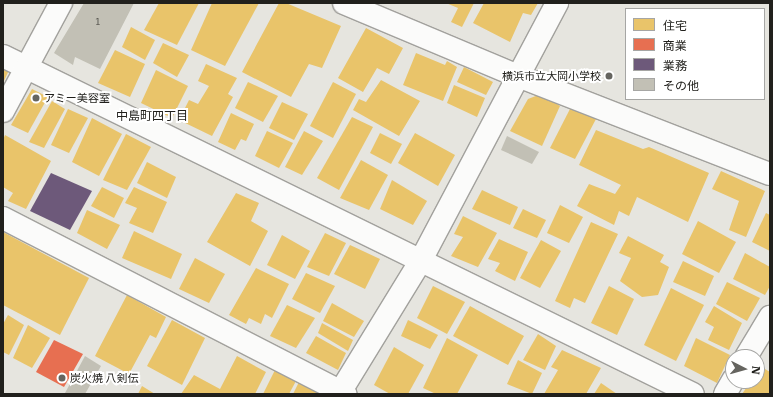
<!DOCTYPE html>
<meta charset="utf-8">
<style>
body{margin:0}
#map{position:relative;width:773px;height:397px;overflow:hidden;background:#e6e5df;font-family:"IBM Plex Serif","Noto Sans JP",serif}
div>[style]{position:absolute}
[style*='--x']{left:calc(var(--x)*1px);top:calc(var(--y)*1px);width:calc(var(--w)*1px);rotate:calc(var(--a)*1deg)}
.homes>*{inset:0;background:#e9c46a}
.shops>*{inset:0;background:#e76f51}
.offices>*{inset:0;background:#6d597a}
.building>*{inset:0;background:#c2c0b5}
.roads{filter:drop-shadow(1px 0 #a2a19d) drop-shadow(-1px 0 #a2a19d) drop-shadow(0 1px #a2a19d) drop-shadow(0 -1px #a2a19d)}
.street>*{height:22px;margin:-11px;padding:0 11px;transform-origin:11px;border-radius:11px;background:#fbfbfa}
.dots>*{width:11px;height:11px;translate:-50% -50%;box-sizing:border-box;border:2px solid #fff;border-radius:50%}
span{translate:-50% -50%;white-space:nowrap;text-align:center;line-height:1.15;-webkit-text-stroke:4px #fff;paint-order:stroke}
.number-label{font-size:9px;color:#494842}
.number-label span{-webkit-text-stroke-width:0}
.poi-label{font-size:11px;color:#21201c}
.right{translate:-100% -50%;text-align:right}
.left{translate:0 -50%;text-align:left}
.neighbourhood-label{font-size:12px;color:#21201c}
.frame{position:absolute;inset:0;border:4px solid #21201c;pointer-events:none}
.legend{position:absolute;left:625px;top:8px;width:140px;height:92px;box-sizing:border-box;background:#fff;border:1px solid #a6a6a4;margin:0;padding:5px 7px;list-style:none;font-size:12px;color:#21201c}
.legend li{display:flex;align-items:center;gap:8px;height:20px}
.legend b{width:20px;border:1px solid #a6a6a4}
.north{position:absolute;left:725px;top:349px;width:40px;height:40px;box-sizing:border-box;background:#fff;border:1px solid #a6a6a4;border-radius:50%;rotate:96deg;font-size:11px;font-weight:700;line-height:16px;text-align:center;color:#21201c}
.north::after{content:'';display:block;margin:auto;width:14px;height:18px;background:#666560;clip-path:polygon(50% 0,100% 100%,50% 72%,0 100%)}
</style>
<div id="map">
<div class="homes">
<i style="clip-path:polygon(159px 3px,199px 3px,177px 45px,144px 30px)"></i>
<i style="clip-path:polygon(212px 3px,259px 3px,225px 66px,191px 50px)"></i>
<i style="clip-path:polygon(279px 3px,286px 3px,341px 26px,322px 68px,309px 64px,291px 97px,242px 72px)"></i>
<i style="clip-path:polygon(446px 3px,474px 3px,462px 27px,451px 22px,458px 8px)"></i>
<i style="clip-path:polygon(484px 3px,538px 3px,531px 15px,523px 13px,510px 42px,473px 23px)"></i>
<i style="clip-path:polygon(131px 27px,155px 40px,145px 60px,122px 47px)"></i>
<i style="clip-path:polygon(366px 28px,403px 48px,389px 74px,377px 68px,363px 92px,338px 78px)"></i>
<i style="clip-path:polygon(163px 43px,189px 55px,177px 77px,153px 63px)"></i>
<i style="clip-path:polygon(115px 50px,145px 64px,130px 97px,98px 83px)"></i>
<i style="clip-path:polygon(416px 53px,445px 65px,447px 61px,457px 67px,443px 101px,403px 85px)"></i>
<i style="clip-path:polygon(3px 64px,10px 68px,3px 83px)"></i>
<i style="clip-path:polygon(206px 64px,237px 78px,228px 94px,233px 97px,212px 136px,179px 120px,189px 100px,198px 104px,209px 86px,198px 81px)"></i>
<i style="clip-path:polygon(464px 67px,493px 82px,486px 95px,457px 82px)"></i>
<i style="clip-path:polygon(156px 70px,188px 86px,172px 118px,141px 103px)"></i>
<i style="clip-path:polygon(381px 80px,420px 101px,399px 136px,353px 110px,359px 99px,366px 102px)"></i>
<i style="clip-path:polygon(248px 82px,278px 96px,263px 122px,235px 108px)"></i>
<i style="clip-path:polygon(333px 82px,356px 94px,333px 138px,310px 126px)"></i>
<i style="clip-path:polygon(454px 85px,485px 98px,477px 117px,447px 103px)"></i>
<i style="clip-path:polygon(32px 89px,48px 97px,28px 133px,11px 125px)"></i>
<i style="clip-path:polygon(541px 94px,560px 106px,542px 146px,510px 131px,528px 99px)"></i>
<i style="clip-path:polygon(52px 101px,65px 109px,44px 148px,29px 142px)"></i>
<i style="clip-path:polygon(282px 102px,308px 114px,294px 140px,269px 128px)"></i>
<i style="clip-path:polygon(571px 107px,596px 119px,575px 159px,550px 148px)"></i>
<i style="clip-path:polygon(68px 109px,88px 118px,69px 153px,51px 145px)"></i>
<i style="clip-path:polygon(231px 113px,254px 124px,246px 141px,241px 139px,235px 150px,218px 142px)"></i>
<i style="clip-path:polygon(352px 117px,373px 127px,339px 190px,317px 178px)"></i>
<i style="clip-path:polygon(92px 118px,122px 134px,99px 176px,72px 162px)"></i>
<i style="clip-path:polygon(596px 130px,643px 149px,649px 147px,709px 173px,688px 222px,637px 197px,629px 216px,619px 211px,614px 225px,577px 206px,589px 184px,615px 194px,621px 185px,579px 165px)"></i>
<i style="clip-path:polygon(267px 131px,293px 143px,279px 168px,255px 156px)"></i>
<i style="clip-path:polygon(304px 131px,323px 141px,302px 175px,285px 167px)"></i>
<i style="clip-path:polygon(380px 133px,402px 144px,391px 164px,370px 153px)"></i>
<i style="clip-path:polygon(415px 133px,455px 155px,438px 186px,398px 163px)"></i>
<i style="clip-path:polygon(126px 134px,151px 147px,127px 190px,103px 180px)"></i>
<i style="clip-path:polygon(5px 135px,51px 161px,26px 209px,8px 201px,13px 193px,3px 187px,3px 140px)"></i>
<i style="clip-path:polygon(361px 160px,388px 175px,369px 210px,340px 198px)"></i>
<i style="clip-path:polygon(147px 162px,176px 177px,167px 198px,137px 183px)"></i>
<i style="clip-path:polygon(721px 171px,765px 191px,746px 237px,729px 230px,739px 201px,712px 189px)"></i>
<i style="clip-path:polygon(392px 180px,427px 201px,413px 225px,380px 209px)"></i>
<i style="clip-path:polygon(102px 187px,124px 198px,114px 218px,91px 206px)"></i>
<i style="clip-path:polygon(134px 187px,167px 202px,153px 233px,129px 223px,137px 208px,125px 203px)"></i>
<i style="clip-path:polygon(482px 190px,518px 207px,510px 225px,472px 209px)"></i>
<i style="clip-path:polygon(236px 193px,259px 203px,251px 221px,268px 231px,250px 266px,207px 242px)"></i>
<i style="clip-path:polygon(560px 205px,583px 217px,569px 243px,547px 233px)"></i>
<i style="clip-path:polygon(523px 209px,546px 220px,537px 238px,513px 228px)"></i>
<i style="clip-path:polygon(87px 210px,120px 225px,107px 249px,77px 233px)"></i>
<i style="clip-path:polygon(766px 213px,770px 215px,770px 251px,752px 242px)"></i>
<i style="clip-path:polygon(463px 216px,497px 233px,478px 267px,451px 256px,463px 237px,454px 234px)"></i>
<i style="clip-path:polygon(698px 221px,736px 242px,719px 273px,682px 254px)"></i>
<i style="clip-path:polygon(591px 222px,618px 234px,585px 303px,574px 298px,570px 308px,555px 301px)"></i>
<i style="clip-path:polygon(134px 231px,182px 254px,171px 279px,122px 258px)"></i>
<i style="clip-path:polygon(3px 232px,89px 278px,60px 335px,3px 305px)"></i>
<i style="clip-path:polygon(325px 233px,346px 243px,329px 276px,307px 267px)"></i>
<i style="clip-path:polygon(282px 235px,310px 251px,295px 279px,267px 265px)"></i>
<i style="clip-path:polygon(628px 236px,664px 255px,660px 262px,669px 267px,658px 295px,642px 297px,620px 281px,631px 258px,619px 253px)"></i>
<i style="clip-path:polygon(499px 239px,528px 252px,515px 281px,495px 271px,500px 263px,488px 259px)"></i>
<i style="clip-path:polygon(541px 240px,561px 251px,540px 288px,520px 278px)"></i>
<i style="clip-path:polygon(350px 245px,380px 259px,365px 289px,334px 274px)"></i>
<i style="clip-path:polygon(745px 253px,770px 267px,770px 286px,765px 295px,733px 279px)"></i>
<i style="clip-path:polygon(195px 258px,225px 274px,209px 303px,179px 289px)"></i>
<i style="clip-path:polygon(683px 261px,714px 276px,705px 296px,673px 282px)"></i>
<i style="clip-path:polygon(256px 268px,289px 284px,272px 318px,265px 314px,261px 324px,249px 318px,246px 324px,229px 315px)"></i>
<i style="clip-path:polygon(306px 273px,335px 286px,320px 313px,292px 299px)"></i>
<i style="clip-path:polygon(727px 282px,760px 298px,747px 321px,716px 304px)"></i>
<i style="clip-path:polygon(433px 286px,465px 302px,447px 334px,417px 318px)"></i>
<i style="clip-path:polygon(609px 286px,634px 299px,617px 335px,591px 323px)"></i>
<i style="clip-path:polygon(671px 288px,704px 305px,676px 361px,644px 345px)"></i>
<i style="clip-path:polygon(127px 295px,166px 317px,156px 338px,150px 335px,129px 374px,95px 356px)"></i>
<i style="clip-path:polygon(332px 303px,364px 321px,354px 337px,323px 321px)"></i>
<i style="clip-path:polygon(287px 305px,315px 318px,296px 348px,270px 336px)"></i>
<i style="clip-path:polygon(470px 306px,524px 336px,508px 365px,453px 336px)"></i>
<i style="clip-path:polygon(714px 306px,742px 323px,729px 350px,708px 340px,714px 327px,705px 322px)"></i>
<i style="clip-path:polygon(8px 315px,24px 325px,9px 355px,3px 352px,3px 324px)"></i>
<i style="clip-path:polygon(172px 320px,205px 338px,182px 385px,147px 366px)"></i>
<i style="clip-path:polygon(408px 320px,438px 335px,430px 349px,401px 336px)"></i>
<i style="clip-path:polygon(322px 323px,353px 340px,348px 351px,318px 333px)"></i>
<i style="clip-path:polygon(28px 325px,50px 338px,32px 368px,13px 358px)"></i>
<i style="clip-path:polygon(538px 334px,556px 346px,545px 370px,523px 360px)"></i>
<i style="clip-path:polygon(316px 336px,346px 353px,338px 370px,306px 353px)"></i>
<i style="clip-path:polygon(447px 338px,478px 355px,457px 394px,436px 394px,423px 388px)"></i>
<i style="clip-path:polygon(696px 338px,730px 355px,717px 383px,684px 366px)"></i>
<i style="clip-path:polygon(394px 347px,424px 365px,408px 394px,390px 394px,374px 385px)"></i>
<i style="clip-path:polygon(562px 350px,601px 368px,586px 394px,544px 394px,558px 370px,551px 367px)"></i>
<i style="clip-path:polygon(237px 356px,266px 372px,255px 394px,181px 394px,194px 375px,220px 389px)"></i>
<i style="clip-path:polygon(518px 360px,542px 373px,532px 394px,507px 384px)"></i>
<i style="clip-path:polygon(760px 366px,770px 372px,770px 394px,742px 394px,751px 381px,757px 381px,757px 371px)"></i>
<i style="clip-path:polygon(275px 370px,296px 381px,289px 394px,263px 394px)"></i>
<i style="clip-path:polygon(299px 382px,321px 394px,293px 394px)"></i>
<i style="clip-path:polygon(601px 383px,617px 394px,594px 394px)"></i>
<i style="clip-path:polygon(142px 386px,155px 394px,138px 394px)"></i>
</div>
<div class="shops">
<i style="clip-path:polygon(54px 340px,83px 354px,64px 387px,36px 372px)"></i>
</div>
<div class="offices">
<i style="clip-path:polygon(51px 173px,92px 191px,70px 230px,30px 211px)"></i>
</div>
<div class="building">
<i style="clip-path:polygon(84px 3px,134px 3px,100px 69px,75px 57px,73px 65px,54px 53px)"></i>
<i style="clip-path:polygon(507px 136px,539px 152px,532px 164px,501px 150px)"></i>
<i style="clip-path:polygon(85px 356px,101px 366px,85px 394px,65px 393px)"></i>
</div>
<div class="roads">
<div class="street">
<i style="--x:344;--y:3;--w:189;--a:22.8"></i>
<i style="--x:518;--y:76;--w:270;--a:21.3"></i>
<i style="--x:3;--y:56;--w:768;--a:26.1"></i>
<i style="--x:3;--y:111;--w:123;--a:-61.8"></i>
<i style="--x:3;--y:218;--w:385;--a:27.2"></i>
<i style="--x:746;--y:357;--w:47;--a:-59"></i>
<i style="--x:339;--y:394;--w:157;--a:-58.5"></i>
<i style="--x:421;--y:260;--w:291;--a:-62.1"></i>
<i style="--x:725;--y:394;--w:16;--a:-60"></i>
</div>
</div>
<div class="dots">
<i style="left:609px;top:76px;background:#666560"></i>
<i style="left:36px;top:98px;background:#666560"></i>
<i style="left:62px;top:378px;background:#666560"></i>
</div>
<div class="number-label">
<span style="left:98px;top:22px">1</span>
</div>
<div class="poi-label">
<span class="right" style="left:601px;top:76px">横浜市立大岡小学校</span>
<span class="left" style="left:44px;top:98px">アミー美容室</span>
<span class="left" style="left:70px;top:378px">炭火焼 八剣伝</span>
</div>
<div class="neighbourhood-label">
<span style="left:152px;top:116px">中島町四丁目</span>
</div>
<div class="frame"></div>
<ul class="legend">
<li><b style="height:11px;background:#e9c46a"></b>住宅</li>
<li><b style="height:11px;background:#e76f51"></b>商業</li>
<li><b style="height:11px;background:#6d597a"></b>業務</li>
<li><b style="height:11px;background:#c2c0b5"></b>その他</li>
</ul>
<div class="north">N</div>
</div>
